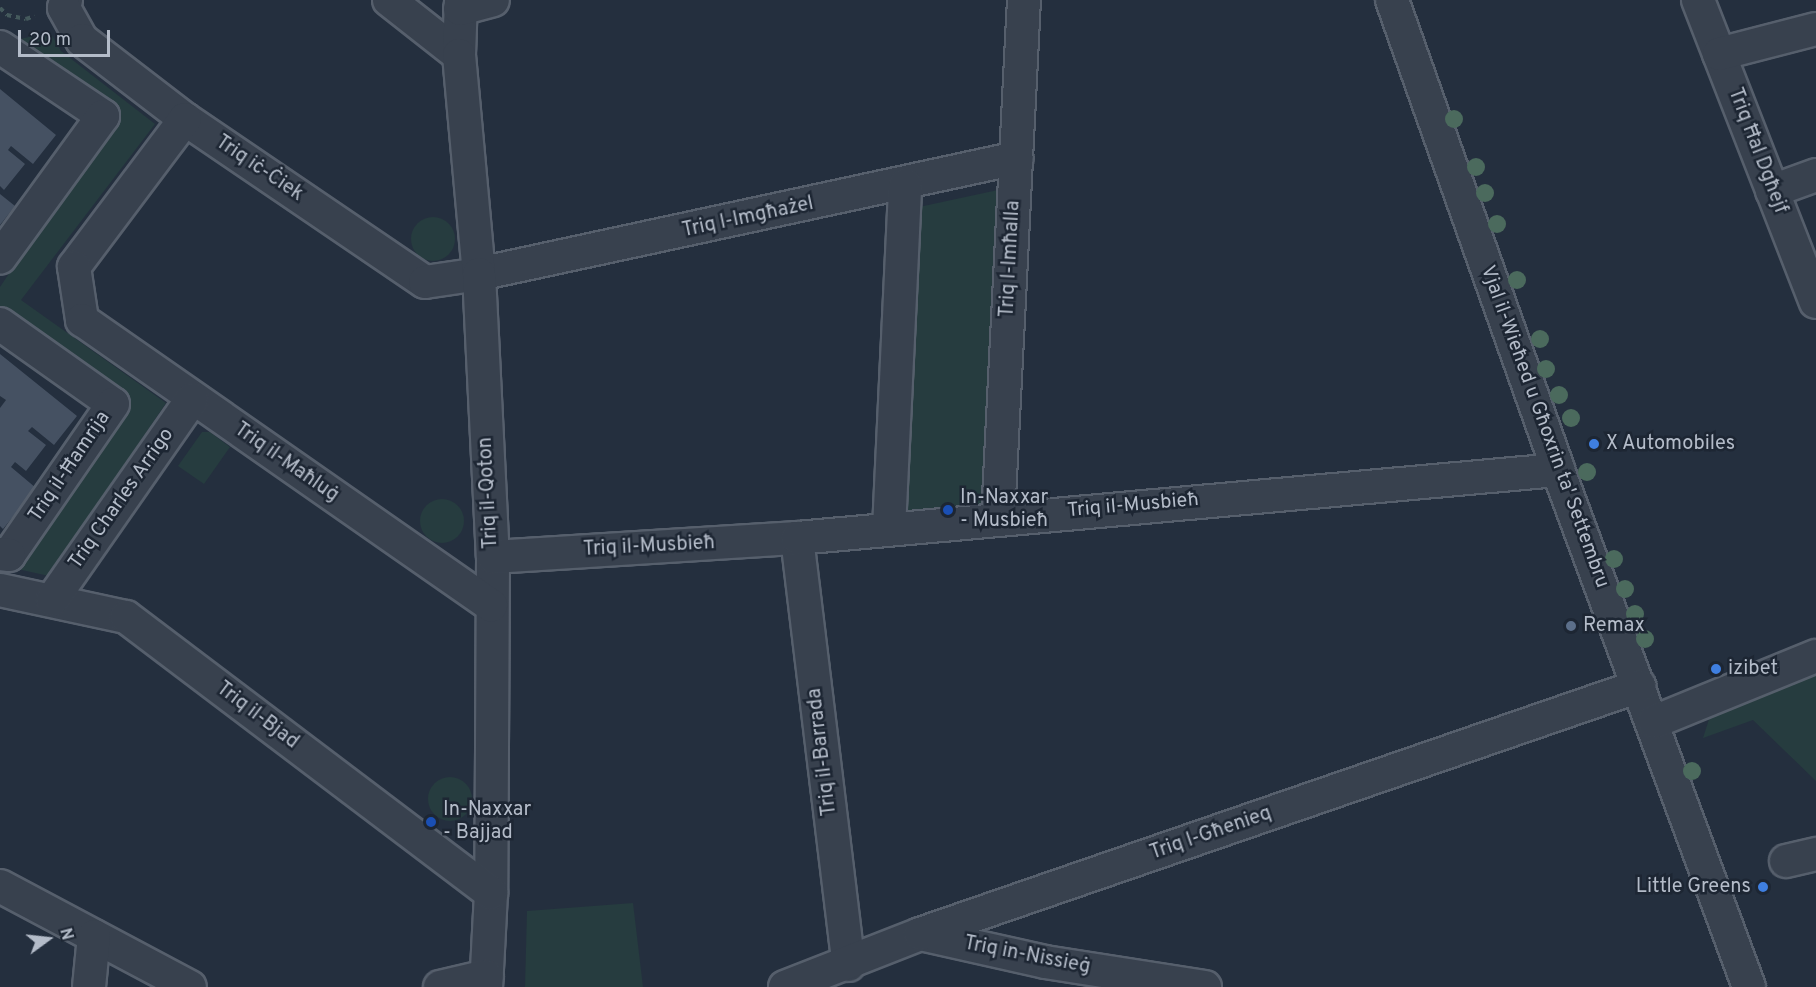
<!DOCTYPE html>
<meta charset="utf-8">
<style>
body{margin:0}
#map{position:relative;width:1816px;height:987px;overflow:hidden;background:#242f3e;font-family:Overpass,sans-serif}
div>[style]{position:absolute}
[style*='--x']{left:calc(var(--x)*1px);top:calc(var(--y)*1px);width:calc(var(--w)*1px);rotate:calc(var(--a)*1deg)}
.green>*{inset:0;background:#263c3f}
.round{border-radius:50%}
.building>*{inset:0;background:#455162}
.path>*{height:4px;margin-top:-2px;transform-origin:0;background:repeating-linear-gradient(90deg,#44595c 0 4.5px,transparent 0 9px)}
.roads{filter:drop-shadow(2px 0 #565f6c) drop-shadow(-2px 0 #565f6c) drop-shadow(0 2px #565f6c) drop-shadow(0 -2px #565f6c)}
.minor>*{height:32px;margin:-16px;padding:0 16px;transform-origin:16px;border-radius:16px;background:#38414e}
.trees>*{width:18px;height:18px;margin:-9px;border-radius:50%;background:#4b6a5d}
.dots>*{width:16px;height:16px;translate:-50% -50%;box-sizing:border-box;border:3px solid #1d2633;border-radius:50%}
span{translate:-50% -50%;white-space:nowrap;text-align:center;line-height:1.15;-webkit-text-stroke:5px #1d2633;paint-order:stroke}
.street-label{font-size:20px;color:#b4bcc9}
.poi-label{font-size:20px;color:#b4bcc9}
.left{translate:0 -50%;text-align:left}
.right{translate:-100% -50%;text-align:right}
.north{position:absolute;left:18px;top:909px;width:60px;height:60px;-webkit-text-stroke:4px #1d2633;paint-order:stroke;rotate:75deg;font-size:16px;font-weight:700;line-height:24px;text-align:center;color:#b4bcc9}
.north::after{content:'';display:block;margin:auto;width:21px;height:27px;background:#b4bcc9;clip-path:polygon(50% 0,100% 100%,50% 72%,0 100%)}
.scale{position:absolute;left:18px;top:30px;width:92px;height:27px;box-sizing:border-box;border:3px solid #b4bcc9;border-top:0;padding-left:8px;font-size:18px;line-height:21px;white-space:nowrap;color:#b4bcc9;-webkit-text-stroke:4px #1d2633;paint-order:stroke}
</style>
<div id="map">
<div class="green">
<i style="clip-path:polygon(50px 32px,61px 51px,155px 124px,21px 300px,166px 403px,49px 576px,13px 568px,129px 405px,0 310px,0 287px,115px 116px,16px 40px)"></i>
<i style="clip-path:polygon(998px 190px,985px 509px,904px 520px,919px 207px)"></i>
<i class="round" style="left:411px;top:217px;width:44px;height:44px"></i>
<i style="clip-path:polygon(202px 432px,210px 432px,230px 447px,204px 484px,178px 466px)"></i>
<i class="round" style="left:420px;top:499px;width:44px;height:44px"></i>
<i style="clip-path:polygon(1816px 672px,1816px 781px,1753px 720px,1703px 738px,1711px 713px)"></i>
<i class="round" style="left:428px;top:777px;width:44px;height:44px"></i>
<i style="clip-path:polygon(633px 903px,643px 987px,525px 987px,527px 911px)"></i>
</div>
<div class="building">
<i style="clip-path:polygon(0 89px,56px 135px,33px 164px,11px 146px,8px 150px,25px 164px,4px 190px,0 186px)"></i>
<i style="clip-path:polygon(0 194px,15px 206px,0 225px)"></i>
<i style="clip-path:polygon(0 354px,77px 416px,54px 445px,32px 427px,28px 431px,46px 445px,26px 471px,15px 462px,11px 467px,36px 488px,3px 529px,0 526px,0 408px,6px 400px,0 396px)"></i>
</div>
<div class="path">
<i style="--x:0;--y:8;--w:10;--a:45"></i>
<i style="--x:7;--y:15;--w:19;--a:12"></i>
<i style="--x:26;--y:19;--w:9;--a:-18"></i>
</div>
<div class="roads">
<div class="minor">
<i style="--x:66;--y:0;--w:8;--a:104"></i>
<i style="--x:64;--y:8;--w:37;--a:61"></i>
<i style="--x:82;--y:40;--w:130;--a:37.5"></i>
<i style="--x:185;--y:119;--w:290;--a:34.2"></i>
<i style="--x:425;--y:282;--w:55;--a:-8.4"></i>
<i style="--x:479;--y:274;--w:550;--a:-12.17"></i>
<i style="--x:389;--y:0;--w:89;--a:38.2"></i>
<i style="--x:461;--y:0;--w:55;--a:92.1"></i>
<i style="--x:459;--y:55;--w:220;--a:84.8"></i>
<i style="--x:479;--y:274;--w:283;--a:87.2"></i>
<i style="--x:493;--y:557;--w:336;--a:90.3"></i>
<i style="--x:491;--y:893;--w:94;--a:93"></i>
<i style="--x:1392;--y:0;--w:498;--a:70.5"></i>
<i style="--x:1558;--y:470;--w:551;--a:69.72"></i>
<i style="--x:1698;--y:0;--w:324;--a:68.7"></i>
<i style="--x:460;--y:9;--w:34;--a:-15"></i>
<i style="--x:0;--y:47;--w:124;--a:33.8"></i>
<i style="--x:103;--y:116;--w:175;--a:126"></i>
<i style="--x:1719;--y:54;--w:100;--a:-14.5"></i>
<i style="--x:185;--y:119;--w:185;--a:126.9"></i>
<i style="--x:74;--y:267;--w:54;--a:81.4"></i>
<i style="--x:82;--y:320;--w:499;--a:34.9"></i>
<i style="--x:1772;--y:191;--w:47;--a:-20"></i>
<i style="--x:0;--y:324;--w:138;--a:35.3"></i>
<i style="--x:113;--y:404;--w:183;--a:124.6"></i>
<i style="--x:9;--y:555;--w:9;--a:-174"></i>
<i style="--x:998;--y:518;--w:519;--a:-87.13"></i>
<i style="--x:889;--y:529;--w:345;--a:-87.3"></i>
<i style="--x:797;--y:538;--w:430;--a:83.1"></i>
<i style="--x:493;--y:557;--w:305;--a:-3.6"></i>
<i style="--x:797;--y:538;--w:764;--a:-5.11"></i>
<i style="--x:0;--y:590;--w:129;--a:12.1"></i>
<i style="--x:126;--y:617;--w:458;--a:37.1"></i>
<i style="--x:52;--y:600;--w:245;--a:-55.1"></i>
<i style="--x:1654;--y:722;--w:175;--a:-22.2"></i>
<i style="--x:1786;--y:861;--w:31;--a:-13"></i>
<i style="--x:0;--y:886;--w:215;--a:28"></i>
<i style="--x:920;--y:934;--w:128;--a:12.6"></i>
<i style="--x:1045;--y:962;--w:162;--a:8.9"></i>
<i style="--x:89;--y:987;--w:51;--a:-84.4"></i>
<i style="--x:440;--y:987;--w:48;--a:-13.2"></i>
<i style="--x:785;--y:987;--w:145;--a:-21.4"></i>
<i style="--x:920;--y:934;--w:761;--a:-19.03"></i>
</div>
</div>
<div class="trees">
<i style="left:1454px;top:119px"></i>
<i style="left:1476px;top:167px"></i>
<i style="left:1485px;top:193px"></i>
<i style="left:1497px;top:224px"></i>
<i style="left:1517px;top:280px"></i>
<i style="left:1540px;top:339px"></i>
<i style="left:1546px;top:369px"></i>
<i style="left:1559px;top:395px"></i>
<i style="left:1571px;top:418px"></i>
<i style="left:1587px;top:472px"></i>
<i style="left:1614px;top:559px"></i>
<i style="left:1625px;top:589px"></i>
<i style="left:1635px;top:614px"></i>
<i style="left:1645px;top:639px"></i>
<i style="left:1692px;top:771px"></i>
</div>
<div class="dots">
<i style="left:1594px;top:444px;background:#3f7fe0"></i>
<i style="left:948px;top:510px;background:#1a4fb4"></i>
<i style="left:1571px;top:626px;background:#5c6f8a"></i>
<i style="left:1716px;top:669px;background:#3f7fe0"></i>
<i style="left:431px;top:822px;background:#1a4fb4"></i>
<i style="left:1763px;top:887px;background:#3f7fe0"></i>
</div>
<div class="street-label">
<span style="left:1757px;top:151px;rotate:69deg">Triq Ħal Dgħejf</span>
<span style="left:259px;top:169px;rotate:34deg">Triq iċ-Ċiek</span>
<span style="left:748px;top:218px;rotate:-12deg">Triq l-Imgħażel</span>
<span style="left:1011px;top:259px;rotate:-87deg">Triq l-Imħalla</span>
<span style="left:1544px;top:427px;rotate:70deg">Vjal il-Wieħed u Għoxrin ta' Settembru</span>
<span style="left:286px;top:463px;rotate:35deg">Triq il-Maħluġ</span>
<span style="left:70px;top:467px;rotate:-56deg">Triq il-Ħamrija</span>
<span style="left:489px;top:493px;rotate:-93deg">Triq il-Qoton</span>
<span style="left:122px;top:499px;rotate:-55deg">Triq Charles Arrigo</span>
<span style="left:1133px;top:506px;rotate:-5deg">Triq il-Musbieħ</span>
<span style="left:649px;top:547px;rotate:-3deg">Triq il-Musbieħ</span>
<span style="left:257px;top:716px;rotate:37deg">Triq il-Bjad</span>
<span style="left:823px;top:752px;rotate:-97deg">Triq il-Barrada</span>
<span style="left:1211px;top:834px;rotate:-19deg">Triq l-Għenieq</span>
<span style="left:1027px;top:956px;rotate:11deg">Triq in-Nissieġ</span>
</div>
<div class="poi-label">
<span class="left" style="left:1606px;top:444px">X Automobiles</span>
<span class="left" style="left:960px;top:510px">In-Naxxar<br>- Musbieħ</span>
<span class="left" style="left:1583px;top:626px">Remax</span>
<span class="left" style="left:1728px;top:669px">izibet</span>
<span class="left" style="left:443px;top:822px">In-Naxxar<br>- Bajjad</span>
<span class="right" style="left:1751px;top:887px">Little Greens</span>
</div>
<div class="north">N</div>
<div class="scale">20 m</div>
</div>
